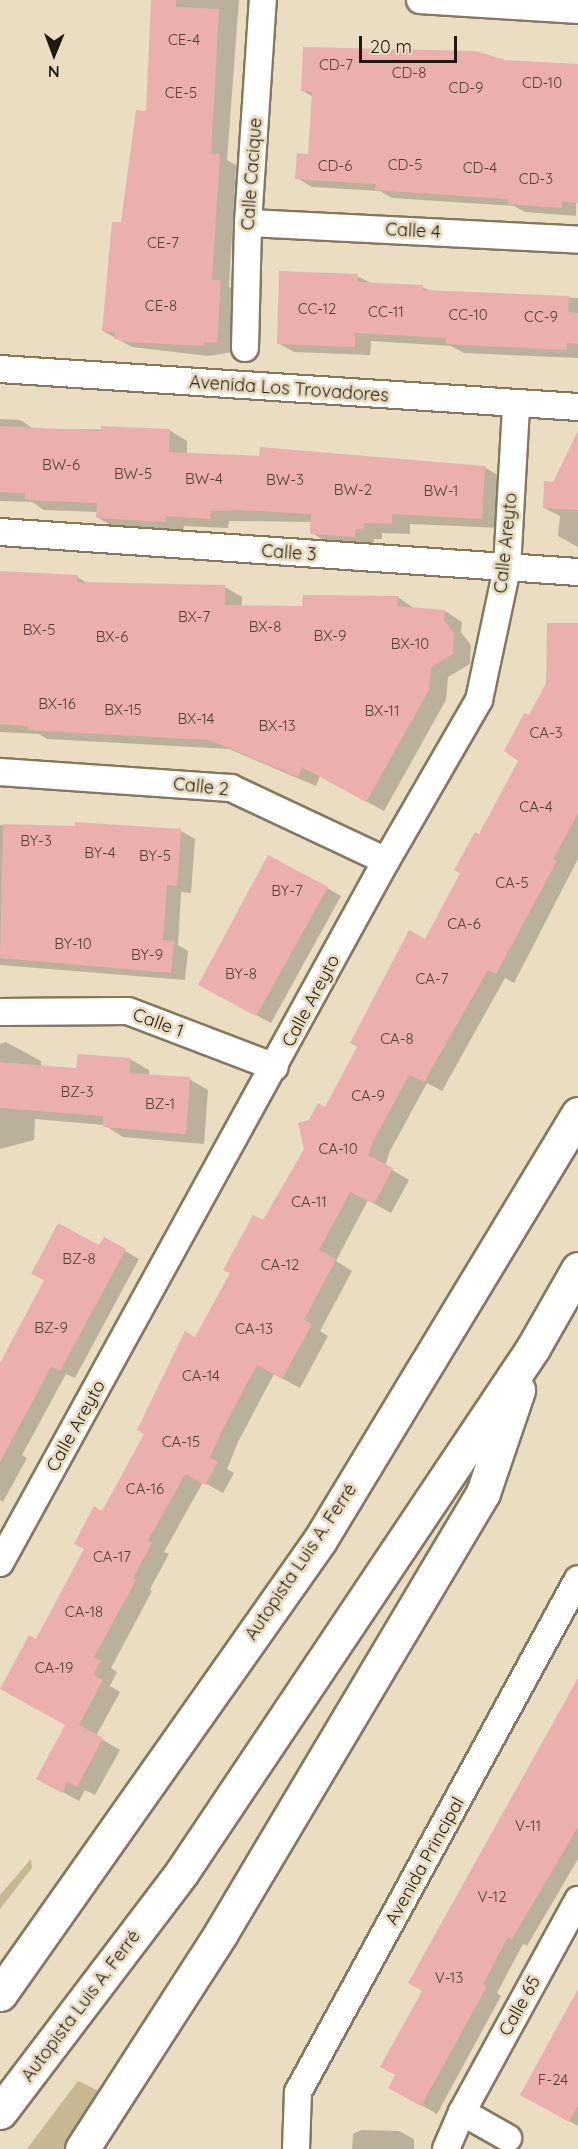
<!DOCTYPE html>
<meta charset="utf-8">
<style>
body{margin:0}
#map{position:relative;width:578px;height:2149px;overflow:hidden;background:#eaddc2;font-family:Quicksand,sans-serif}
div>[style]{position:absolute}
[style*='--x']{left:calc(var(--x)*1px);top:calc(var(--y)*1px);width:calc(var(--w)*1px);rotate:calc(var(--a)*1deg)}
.green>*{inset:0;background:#c7b792}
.shadow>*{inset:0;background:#0003}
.building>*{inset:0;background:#ebb0ad}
.roads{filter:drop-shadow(2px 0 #84785f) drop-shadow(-2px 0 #84785f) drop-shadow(0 2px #84785f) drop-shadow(0 -2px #84785f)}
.street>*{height:26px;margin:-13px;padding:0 13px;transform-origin:13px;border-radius:13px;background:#fff}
.highway>*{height:33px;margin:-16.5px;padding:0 16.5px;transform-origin:16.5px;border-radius:16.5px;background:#fff}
span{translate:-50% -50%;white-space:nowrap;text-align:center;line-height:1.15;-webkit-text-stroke:6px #eaddc2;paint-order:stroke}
.number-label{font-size:15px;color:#514037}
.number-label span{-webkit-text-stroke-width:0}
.street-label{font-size:18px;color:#1e1a10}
.north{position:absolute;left:24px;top:24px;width:60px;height:60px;-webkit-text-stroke:4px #eaddc2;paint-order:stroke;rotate:181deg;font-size:16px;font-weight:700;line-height:24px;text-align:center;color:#1e1a10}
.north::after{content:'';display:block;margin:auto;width:21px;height:27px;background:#1e1a10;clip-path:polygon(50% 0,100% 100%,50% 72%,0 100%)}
.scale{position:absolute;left:359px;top:36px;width:98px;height:27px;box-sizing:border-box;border:3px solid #1e1a10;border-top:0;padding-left:8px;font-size:18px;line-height:21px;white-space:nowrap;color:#1e1a10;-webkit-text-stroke:4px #eaddc2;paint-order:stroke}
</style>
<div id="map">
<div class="green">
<i style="clip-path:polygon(31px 1859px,32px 1868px,0 1909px,0 1895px)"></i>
<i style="clip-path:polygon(78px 2081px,101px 2092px,63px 2149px,27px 2149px)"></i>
</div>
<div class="shadow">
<i style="clip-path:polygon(166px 0,239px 0,227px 160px,236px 165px,229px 287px,237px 291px,233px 352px,208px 356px,132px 347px,103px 331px,114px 223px,122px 224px,147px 113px)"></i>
<i style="clip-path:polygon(505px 62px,578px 66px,576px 216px,525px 212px,514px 206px,392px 198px,380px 191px,312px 187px,297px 178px,309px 155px,313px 97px,303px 91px)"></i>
<i style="clip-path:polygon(357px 276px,373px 284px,422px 287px,431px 291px,578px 298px,578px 358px,464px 353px,451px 346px,371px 341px,370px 355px,294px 352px,278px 343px)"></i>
<i style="clip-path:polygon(0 419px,20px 420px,34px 429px,169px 430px,187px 441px,187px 454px,484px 467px,503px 478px,500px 528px,410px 524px,410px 534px,382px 533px,382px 539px,374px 539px,373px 546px,330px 544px,312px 533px,313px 522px,229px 521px,228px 528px,184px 526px,183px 531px,116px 528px,98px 518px,98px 512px,44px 510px,32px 502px,0 501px)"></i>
<i style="clip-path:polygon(578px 463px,578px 547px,558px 536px,560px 516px,544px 508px,553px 483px)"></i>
<i style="clip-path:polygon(0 572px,77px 577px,89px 584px,225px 587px,242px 597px,242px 607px,304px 607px,398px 597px,415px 609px,445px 611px,462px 622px,461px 632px,471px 645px,470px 664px,448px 677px,446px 700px,384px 811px,320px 776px,316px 786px,229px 749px,47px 739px,39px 734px,0 732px)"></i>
<i style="clip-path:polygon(578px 625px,578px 859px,514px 983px,505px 978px,442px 1091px,427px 1083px,390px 1151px,385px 1166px,409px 1180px,391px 1213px,368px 1200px,336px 1261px,352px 1271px,320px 1331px,328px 1336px,300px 1388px,274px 1374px,238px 1442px,227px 1469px,234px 1473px,223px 1493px,203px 1482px,164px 1552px,169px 1554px,150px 1589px,152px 1591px,111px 1668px,117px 1672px,110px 1686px,120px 1692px,96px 1736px,120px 1750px,95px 1795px,85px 1790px,79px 1801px,38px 1778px,67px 1724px,36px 1641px,196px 1339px,306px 1149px,310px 1121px,326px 1109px,425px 941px,520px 761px,530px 717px)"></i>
<i style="clip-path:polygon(0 825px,181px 831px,195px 839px,191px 893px,181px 892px,178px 945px,188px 951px,185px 980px,0 965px)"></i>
<i style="clip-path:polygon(327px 888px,341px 896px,271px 1023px,214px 992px)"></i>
<i style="clip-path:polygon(6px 1042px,41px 1061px,41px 1067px,78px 1069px,130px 1059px,149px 1070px,149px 1076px,189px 1079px,208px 1090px,204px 1144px,123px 1137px,104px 1125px,35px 1119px,34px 1140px,0 1149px,0 1044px)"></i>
<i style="clip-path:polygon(100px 1247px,125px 1251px,139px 1259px,75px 1378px,66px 1374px,22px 1455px,27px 1458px,3px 1502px,0 1500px,0 1366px)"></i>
<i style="clip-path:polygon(578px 1701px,578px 1859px,527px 1946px,523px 1944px,497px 1993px,501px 1996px,437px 2114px,405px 2096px)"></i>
<i style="clip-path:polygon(578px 1991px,578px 2126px,522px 2094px)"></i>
<i style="clip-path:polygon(361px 2130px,399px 2131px,414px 2139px,414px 2149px,352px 2149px,353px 2134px)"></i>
</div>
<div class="building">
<i style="clip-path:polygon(151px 0,176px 0,176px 7px,219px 9px,211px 154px,220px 154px,212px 280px,221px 280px,217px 343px,204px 342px,204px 346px,127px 342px,114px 339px,115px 332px,102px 331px,112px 222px,121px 222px,136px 110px,146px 111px)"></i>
<i style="clip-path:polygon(303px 47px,476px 51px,505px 60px,578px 64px,578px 203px,562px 201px,562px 208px,508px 204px,508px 199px,375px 190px,376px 184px,295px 179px,297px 153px,308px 154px,312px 92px,301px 91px)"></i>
<i style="clip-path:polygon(279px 271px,358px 274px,358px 282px,423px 285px,423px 290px,569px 296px,568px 312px,578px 313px,578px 344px,567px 343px,566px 350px,446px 344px,446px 338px,355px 333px,355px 347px,277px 344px)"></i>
<i style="clip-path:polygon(0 426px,101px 431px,101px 426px,170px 429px,169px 452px,259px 456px,260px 447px,485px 466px,482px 519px,392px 514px,392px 524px,364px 523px,364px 530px,356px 529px,355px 537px,310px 534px,311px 514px,239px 510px,211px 511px,210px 519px,166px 516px,165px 522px,96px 518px,97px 503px,25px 500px,25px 493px,0 492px)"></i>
<i style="clip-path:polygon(578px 431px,578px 510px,543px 508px,544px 481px,553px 482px)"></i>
<i style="clip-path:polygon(0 571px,78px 575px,77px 582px,225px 585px,225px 605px,302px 606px,303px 595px,398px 596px,397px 606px,445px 610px,444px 620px,454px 633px,453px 654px,431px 667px,429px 690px,366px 802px,302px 767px,298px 777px,210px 740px,28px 730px,28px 726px,0 724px)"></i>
<i style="clip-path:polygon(547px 623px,578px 623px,578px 813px,553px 859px,557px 861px,496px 974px,488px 970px,424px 1082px,409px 1075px,373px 1141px,368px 1155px,393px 1168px,374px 1204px,350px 1192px,319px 1250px,336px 1259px,304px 1320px,312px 1324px,282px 1379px,257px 1365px,221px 1432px,210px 1458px,218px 1462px,205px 1485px,185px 1474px,148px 1541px,152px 1543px,133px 1578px,136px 1580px,94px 1657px,101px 1661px,93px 1675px,103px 1680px,79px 1725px,103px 1738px,77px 1787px,67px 1782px,62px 1793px,36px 1779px,65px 1725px,0 1689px,29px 1635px,36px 1639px,84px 1549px,74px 1544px,94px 1506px,102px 1511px,144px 1434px,137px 1430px,185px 1331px,195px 1337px,230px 1273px,223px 1270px,253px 1215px,263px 1220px,304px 1149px,298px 1123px,309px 1120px,318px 1103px,325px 1107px,357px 1047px,350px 1043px,409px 930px,425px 939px,460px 873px,454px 870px,475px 832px,479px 834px,518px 761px,504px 751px,524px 713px,529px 715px,546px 683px)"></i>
<i style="clip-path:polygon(75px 822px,181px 829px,177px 886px,167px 885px,163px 940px,174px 941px,171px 973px,0 958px,3px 824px,75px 826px)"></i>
<i style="clip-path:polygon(268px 855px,328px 887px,256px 1016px,198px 985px)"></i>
<i style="clip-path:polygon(78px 1054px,131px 1058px,129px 1073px,190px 1077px,186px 1134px,103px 1127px,103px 1116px,0 1108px,0 1062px,76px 1068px)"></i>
<i style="clip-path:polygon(58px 1223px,99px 1245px,104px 1237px,126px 1249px,60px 1371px,51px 1367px,0 1462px,0 1363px,44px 1280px,31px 1274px)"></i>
<i style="clip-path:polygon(578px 1678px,578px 1827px,512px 1939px,508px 1937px,483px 1984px,487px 1986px,421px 2106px,388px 2088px,395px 2075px,380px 2067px,422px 1991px,408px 1983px)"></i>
<i style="clip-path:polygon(578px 1989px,578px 2106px,569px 2122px,520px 2095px)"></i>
</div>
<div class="roads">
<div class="street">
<i style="--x:420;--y:0;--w:158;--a:3.6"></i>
<i style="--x:248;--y:223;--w:330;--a:2.9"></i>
<i style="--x:245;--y:348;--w:125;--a:-88.6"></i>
<i style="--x:248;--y:223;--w:224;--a:-86.2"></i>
<i style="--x:0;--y:369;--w:579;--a:3.76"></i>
<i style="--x:0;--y:532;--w:579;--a:3.96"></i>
<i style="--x:0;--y:772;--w:232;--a:4"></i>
<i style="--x:231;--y:788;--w:171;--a:25.2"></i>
<i style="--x:0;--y:1012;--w:128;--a:-0.4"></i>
<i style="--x:128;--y:1011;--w:157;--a:20.9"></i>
<i style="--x:0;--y:1563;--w:801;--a:-61.2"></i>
<i style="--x:386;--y:861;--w:186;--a:-60"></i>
<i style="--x:479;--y:700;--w:135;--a:-78"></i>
<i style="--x:507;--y:568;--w:162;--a:-86.8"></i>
<i style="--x:462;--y:2112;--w:53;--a:29.5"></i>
<i style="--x:296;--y:2149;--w:57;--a:-88"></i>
<i style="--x:298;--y:2092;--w:584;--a:-61.37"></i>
<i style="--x:446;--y:2149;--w:40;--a:-66.6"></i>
<i style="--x:462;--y:2112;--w:242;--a:-61.3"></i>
</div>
<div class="highway">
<i style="--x:0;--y:1994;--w:555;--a:-54.82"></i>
<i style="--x:320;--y:1540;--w:498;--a:-58.8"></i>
<i style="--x:0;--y:2112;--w:301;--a:-52.8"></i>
<i style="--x:182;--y:1872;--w:631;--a:-56.18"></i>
<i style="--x:533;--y:1348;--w:91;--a:-60.3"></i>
<i style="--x:82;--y:2149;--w:257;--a:-57.2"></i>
<i style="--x:221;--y:1933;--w:512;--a:-59.23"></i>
<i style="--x:483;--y:1493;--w:109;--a:-71.2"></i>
</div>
</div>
<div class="number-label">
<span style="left:184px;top:40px">CE-4</span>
<span style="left:336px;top:65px">CD-7</span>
<span style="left:409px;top:73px">CD-8</span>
<span style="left:542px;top:83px">CD-10</span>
<span style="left:466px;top:88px">CD-9</span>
<span style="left:181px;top:93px">CE-5</span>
<span style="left:405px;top:165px">CD-5</span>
<span style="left:335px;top:166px">CD-6</span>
<span style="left:480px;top:168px">CD-4</span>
<span style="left:536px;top:179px">CD-3</span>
<span style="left:163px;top:243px">CE-7</span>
<span style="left:161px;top:306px">CE-8</span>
<span style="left:317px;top:309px">CC-12</span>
<span style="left:386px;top:312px">CC-11</span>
<span style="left:468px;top:315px">CC-10</span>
<span style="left:541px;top:317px">CC-9</span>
<span style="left:61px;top:465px">BW-6</span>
<span style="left:133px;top:474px">BW-5</span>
<span style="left:204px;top:479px">BW-4</span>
<span style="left:285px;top:480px">BW-3</span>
<span style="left:353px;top:490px">BW-2</span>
<span style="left:441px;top:491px">BW-1</span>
<span style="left:194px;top:617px">BX-7</span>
<span style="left:265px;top:627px">BX-8</span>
<span style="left:39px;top:630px">BX-5</span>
<span style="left:330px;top:636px">BX-9</span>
<span style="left:112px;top:637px">BX-6</span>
<span style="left:410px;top:644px">BX-10</span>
<span style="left:57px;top:704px">BX-16</span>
<span style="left:123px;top:710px">BX-15</span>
<span style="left:382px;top:711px">BX-11</span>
<span style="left:196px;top:719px">BX-14</span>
<span style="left:277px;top:726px">BX-13</span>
<span style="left:546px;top:733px">CA-3</span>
<span style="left:536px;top:807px">CA-4</span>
<span style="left:36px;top:841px">BY-3</span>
<span style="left:100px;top:853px">BY-4</span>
<span style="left:155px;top:856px">BY-5</span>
<span style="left:512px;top:883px">CA-5</span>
<span style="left:287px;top:891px">BY-7</span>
<span style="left:464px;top:924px">CA-6</span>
<span style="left:73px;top:944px">BY-10</span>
<span style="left:147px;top:955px">BY-9</span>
<span style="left:241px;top:974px">BY-8</span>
<span style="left:432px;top:979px">CA-7</span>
<span style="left:397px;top:1039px">CA-8</span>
<span style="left:77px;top:1092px">BZ-3</span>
<span style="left:368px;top:1096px">CA-9</span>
<span style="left:160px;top:1104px">BZ-1</span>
<span style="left:338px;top:1149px">CA-10</span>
<span style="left:309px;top:1202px">CA-11</span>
<span style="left:79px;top:1259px">BZ-8</span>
<span style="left:280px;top:1265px">CA-12</span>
<span style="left:51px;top:1328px">BZ-9</span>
<span style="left:254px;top:1329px">CA-13</span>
<span style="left:201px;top:1376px">CA-14</span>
<span style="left:181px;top:1442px">CA-15</span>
<span style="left:145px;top:1489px">CA-16</span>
<span style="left:112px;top:1557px">CA-17</span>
<span style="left:84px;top:1612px">CA-18</span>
<span style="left:54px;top:1668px">CA-19</span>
<span style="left:528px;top:1826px">V-11</span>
<span style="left:492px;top:1897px">V-12</span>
<span style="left:449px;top:1978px">V-13</span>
<span style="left:553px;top:2080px">F-24</span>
</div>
<div class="street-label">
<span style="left:252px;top:174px;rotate:-86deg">Calle Cacique</span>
<span style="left:413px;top:231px;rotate:3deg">Calle 4</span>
<span style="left:289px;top:389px;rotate:4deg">Avenida Los Trovadores</span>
<span style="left:506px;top:543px;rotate:-84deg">Calle Areyto</span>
<span style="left:289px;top:553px;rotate:4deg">Calle 3</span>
<span style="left:201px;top:787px;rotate:6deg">Calle 2</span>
<span style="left:311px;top:1001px;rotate:-62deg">Calle Areyto</span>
<span style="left:158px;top:1023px;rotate:20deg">Calle 1</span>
<span style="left:76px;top:1426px;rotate:-61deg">Calle Areyto</span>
<span style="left:301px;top:1562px;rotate:-56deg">Autopista Luis A. Ferré</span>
<span style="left:425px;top:1861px;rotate:-61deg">Avenida Principal</span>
<span style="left:81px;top:2006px;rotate:-53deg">Autopista Luis A. Ferré</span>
<span style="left:520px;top:2006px;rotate:-61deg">Calle 65</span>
</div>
<div class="north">N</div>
<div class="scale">20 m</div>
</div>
